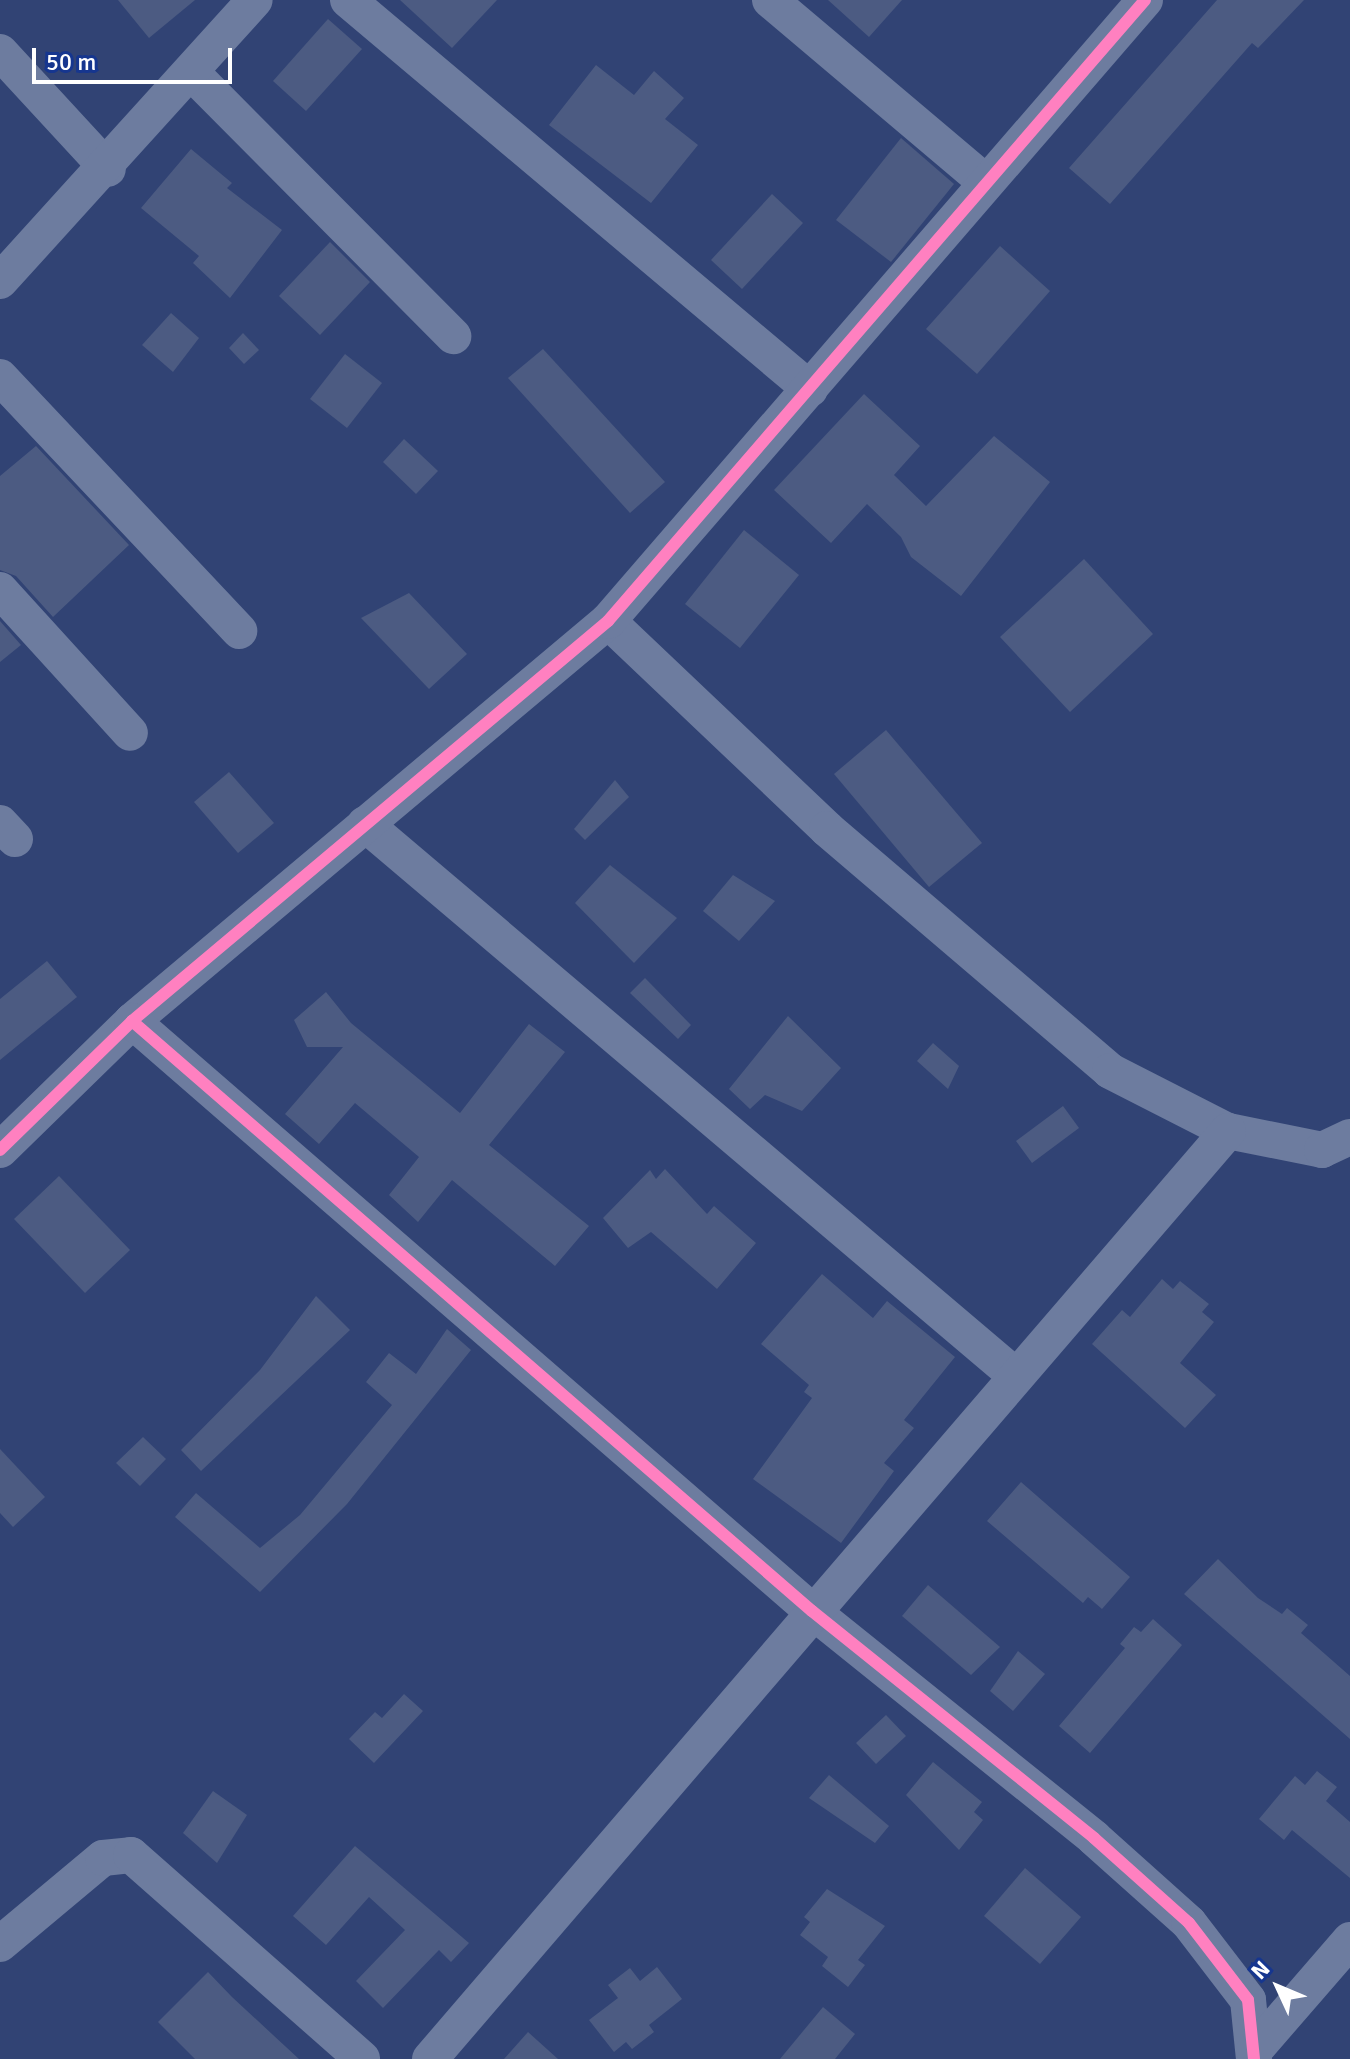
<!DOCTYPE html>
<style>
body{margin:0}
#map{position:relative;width:1350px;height:2059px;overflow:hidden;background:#314374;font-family:Signika,sans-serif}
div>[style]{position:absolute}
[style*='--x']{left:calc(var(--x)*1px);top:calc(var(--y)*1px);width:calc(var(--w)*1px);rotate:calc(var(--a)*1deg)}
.building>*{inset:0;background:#4c5b82}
.minor>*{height:36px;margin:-18px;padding:0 18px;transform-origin:18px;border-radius:18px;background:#6d7c9f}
.cycleway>*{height:12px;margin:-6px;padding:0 6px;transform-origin:6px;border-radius:6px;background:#ff80c0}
span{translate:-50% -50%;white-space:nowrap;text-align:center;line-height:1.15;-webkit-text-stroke:8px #16368f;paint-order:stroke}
.north{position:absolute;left:1238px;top:1947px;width:80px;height:80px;-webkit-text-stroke:6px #16368f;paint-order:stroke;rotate:314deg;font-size:22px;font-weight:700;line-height:32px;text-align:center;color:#fff}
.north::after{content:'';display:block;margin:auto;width:28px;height:36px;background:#fff;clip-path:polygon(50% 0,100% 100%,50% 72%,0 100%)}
.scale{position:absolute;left:32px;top:48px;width:200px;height:36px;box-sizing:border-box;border:4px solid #fff;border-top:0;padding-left:10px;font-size:24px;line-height:28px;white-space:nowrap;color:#fff;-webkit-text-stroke:6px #16368f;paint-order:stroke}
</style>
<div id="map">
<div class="building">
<i style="clip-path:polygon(118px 0,195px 0,149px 38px)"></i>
<i style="clip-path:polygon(400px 0,497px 0,452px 48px)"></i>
<i style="clip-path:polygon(828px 0,902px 0,869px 37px)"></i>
<i style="clip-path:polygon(1217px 0,1304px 0,1258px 48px,1252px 43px,1110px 204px,1069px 168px)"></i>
<i style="clip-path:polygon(328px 19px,362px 49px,306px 111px,273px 81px)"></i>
<i style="clip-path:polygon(596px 65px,634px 95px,654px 71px,684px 98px,665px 119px,698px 145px,651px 203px,549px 125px)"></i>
<i style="clip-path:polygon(901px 138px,954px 184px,891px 262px,836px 220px)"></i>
<i style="clip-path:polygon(191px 149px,232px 183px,227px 188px,282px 230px,230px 298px,193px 263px,199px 256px,141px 208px)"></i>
<i style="clip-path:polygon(772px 194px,803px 223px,742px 289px,711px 260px)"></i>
<i style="clip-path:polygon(330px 242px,370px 282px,320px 335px,279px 296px)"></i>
<i style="clip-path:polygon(1000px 246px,1050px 291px,977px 374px,926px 329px)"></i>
<i style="clip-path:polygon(171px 313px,199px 338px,173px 372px,142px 345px)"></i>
<i style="clip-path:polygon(243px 333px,259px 350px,244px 364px,229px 348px)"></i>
<i style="clip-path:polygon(543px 349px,665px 482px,630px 513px,508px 378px)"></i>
<i style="clip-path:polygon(345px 354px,382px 383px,347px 428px,310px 399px)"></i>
<i style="clip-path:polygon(864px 394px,920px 446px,894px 475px,926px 506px,994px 436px,1050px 482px,961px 596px,911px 557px,901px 537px,867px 504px,831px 543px,774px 490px)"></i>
<i style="clip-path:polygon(404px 439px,438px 471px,416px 494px,383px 462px)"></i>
<i style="clip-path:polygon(36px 446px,129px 545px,53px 617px,16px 576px,0 570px,0 476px)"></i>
<i style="clip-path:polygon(744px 530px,799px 575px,740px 648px,685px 604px)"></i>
<i style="clip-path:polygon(1084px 559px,1153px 634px,1070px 712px,1000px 637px)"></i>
<i style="clip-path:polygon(409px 593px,467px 654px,429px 689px,361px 618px)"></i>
<i style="clip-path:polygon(0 621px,21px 645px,0 662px)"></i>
<i style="clip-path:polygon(886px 730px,982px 843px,929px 887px,834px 774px)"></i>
<i style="clip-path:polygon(229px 772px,274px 823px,238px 853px,194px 802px)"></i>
<i style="clip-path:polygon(615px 780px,629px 797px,585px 840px,574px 829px)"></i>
<i style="clip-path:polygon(610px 865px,677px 918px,634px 963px,575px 903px)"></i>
<i style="clip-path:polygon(733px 875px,775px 901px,739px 941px,703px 911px)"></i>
<i style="clip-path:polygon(47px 961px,77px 997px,0 1060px,0 999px)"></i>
<i style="clip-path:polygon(645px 978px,691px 1025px,678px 1039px,630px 993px)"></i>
<i style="clip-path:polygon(326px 992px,351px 1023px,460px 1113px,529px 1024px,565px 1052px,489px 1145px,589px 1226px,555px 1266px,452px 1180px,418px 1222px,389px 1195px,419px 1157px,355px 1103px,319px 1144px,285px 1114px,343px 1047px,307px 1047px,294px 1020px)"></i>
<i style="clip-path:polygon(788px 1016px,841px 1068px,802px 1111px,765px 1095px,750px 1109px,729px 1089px)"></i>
<i style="clip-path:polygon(933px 1043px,959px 1066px,948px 1089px,917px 1061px)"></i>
<i style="clip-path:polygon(1063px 1106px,1079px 1128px,1032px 1163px,1016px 1141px)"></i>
<i style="clip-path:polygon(665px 1169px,707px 1214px,714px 1206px,756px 1243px,717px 1289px,651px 1232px,628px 1248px,603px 1218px,650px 1170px,656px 1179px)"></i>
<i style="clip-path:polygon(59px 1176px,130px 1250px,85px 1293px,14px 1219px)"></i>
<i style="clip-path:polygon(822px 1274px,873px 1318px,887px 1301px,955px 1357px,904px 1420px,914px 1428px,884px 1463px,894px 1471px,841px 1543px,753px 1479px,812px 1398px,804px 1392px,809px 1385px,761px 1344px)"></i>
<i style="clip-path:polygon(1162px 1279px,1173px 1289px,1180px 1281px,1209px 1304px,1202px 1312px,1214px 1322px,1180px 1363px,1216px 1395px,1185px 1428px,1092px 1344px,1122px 1310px,1130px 1317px)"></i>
<i style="clip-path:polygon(316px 1296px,350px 1330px,201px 1471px,181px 1450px,260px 1370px)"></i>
<i style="clip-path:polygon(447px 1329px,471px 1350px,347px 1504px,260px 1592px,175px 1517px,196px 1493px,260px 1548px,300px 1515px,392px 1405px,366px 1382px,389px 1353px,416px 1374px)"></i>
<i style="clip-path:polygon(143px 1437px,166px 1459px,140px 1486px,116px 1463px)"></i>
<i style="clip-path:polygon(0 1449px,45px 1497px,13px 1527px,0 1513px)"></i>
<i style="clip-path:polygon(1021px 1482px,1130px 1577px,1102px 1609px,1088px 1597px,1083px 1603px,987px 1521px)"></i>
<i style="clip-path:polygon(1218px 1559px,1258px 1598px,1282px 1614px,1287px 1608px,1308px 1625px,1301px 1633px,1350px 1676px,1350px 1739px,1184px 1594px)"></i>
<i style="clip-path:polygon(928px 1585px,1000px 1647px,971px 1675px,902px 1616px)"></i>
<i style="clip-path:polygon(1153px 1619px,1182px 1645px,1090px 1753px,1059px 1726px,1125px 1648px,1120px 1644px,1134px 1627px,1141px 1632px)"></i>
<i style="clip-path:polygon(1018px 1651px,1045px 1674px,1013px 1711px,990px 1691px)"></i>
<i style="clip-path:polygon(404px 1694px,423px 1711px,374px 1763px,349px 1739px,375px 1712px,382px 1718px)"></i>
<i style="clip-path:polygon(886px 1715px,906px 1736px,876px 1764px,856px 1743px)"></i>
<i style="clip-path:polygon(933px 1762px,982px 1802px,974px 1812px,983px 1820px,959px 1850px,906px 1795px)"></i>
<i style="clip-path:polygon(1317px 1771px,1337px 1787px,1326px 1801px,1350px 1822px,1350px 1878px,1292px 1830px,1284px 1840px,1259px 1819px,1295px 1776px,1305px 1785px)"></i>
<i style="clip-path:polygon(829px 1775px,889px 1826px,875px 1843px,809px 1798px)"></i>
<i style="clip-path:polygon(213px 1791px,247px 1815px,217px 1863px,183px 1833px)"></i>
<i style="clip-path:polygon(355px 1846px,469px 1943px,451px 1962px,439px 1950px,383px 2008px,356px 1981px,405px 1930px,369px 1897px,326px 1945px,293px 1916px)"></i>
<i style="clip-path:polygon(1025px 1868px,1081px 1917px,1040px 1964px,984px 1916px)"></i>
<i style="clip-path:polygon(827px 1889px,885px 1926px,858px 1960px,865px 1965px,848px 1987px,822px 1966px,828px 1957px,800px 1935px,810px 1922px,804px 1917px)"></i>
<i style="clip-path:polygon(657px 1967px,682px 1999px,649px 2025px,654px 2032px,632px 2049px,626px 2042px,614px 2052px,589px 2020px,618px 1998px,608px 1985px,630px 1968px,640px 1981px)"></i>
<i style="clip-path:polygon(208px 1972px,232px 1997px,299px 2059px,195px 2059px,158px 2022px)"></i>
<i style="clip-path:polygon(823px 2007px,855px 2034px,835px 2059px,780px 2059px)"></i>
<i style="clip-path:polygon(528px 2032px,558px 2059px,504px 2059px)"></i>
</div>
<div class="minor">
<i style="--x:348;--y:0;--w:604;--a:40.1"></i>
<i style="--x:770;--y:0;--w:282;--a:40.2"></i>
<i style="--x:0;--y:52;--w:159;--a:47.3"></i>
<i style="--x:192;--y:73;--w:371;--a:45.2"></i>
<i style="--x:0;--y:281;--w:379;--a:-47.8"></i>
<i style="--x:0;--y:377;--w:349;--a:46.7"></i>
<i style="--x:0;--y:590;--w:193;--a:47.7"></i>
<i style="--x:608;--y:621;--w:302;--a:43.5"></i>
<i style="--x:827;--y:829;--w:372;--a:40.5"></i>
<i style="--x:1110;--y:1071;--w:132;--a:27"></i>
<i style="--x:1228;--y:1131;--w:96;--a:11.4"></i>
<i style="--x:1322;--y:1150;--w:31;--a:-25"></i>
<i style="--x:0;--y:823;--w:22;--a:47"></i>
<i style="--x:365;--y:824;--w:854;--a:40.3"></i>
<i style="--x:132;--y:1021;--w:622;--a:-40.04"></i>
<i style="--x:608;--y:621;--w:821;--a:-49.15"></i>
<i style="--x:0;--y:1150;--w:185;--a:-44.3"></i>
<i style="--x:132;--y:1021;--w:900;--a:40.95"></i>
<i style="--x:812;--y:1611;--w:362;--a:38.8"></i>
<i style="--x:1094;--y:1838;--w:127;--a:41.8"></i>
<i style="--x:1189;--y:1923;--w:97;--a:52.5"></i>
<i style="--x:1248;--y:2000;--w:59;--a:84.2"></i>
<i style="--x:0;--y:1944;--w:134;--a:-39.9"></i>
<i style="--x:103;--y:1858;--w:28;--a:-6"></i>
<i style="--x:131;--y:1855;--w:308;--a:41.4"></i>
<i style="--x:1254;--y:2051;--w:147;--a:-49.1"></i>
<i style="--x:430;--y:2059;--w:1224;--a:-49.31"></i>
</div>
<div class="cycleway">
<i style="--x:132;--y:1021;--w:622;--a:-40.04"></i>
<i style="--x:608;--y:621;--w:821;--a:-49.15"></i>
<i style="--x:0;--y:1150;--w:185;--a:-44.3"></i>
<i style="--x:132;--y:1021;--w:900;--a:40.95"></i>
<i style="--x:812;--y:1611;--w:362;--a:38.8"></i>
<i style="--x:1094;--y:1838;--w:127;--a:41.8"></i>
<i style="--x:1189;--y:1923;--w:97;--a:52.5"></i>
<i style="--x:1248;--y:2000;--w:59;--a:84.2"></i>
</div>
<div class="north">N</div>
<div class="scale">50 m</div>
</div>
